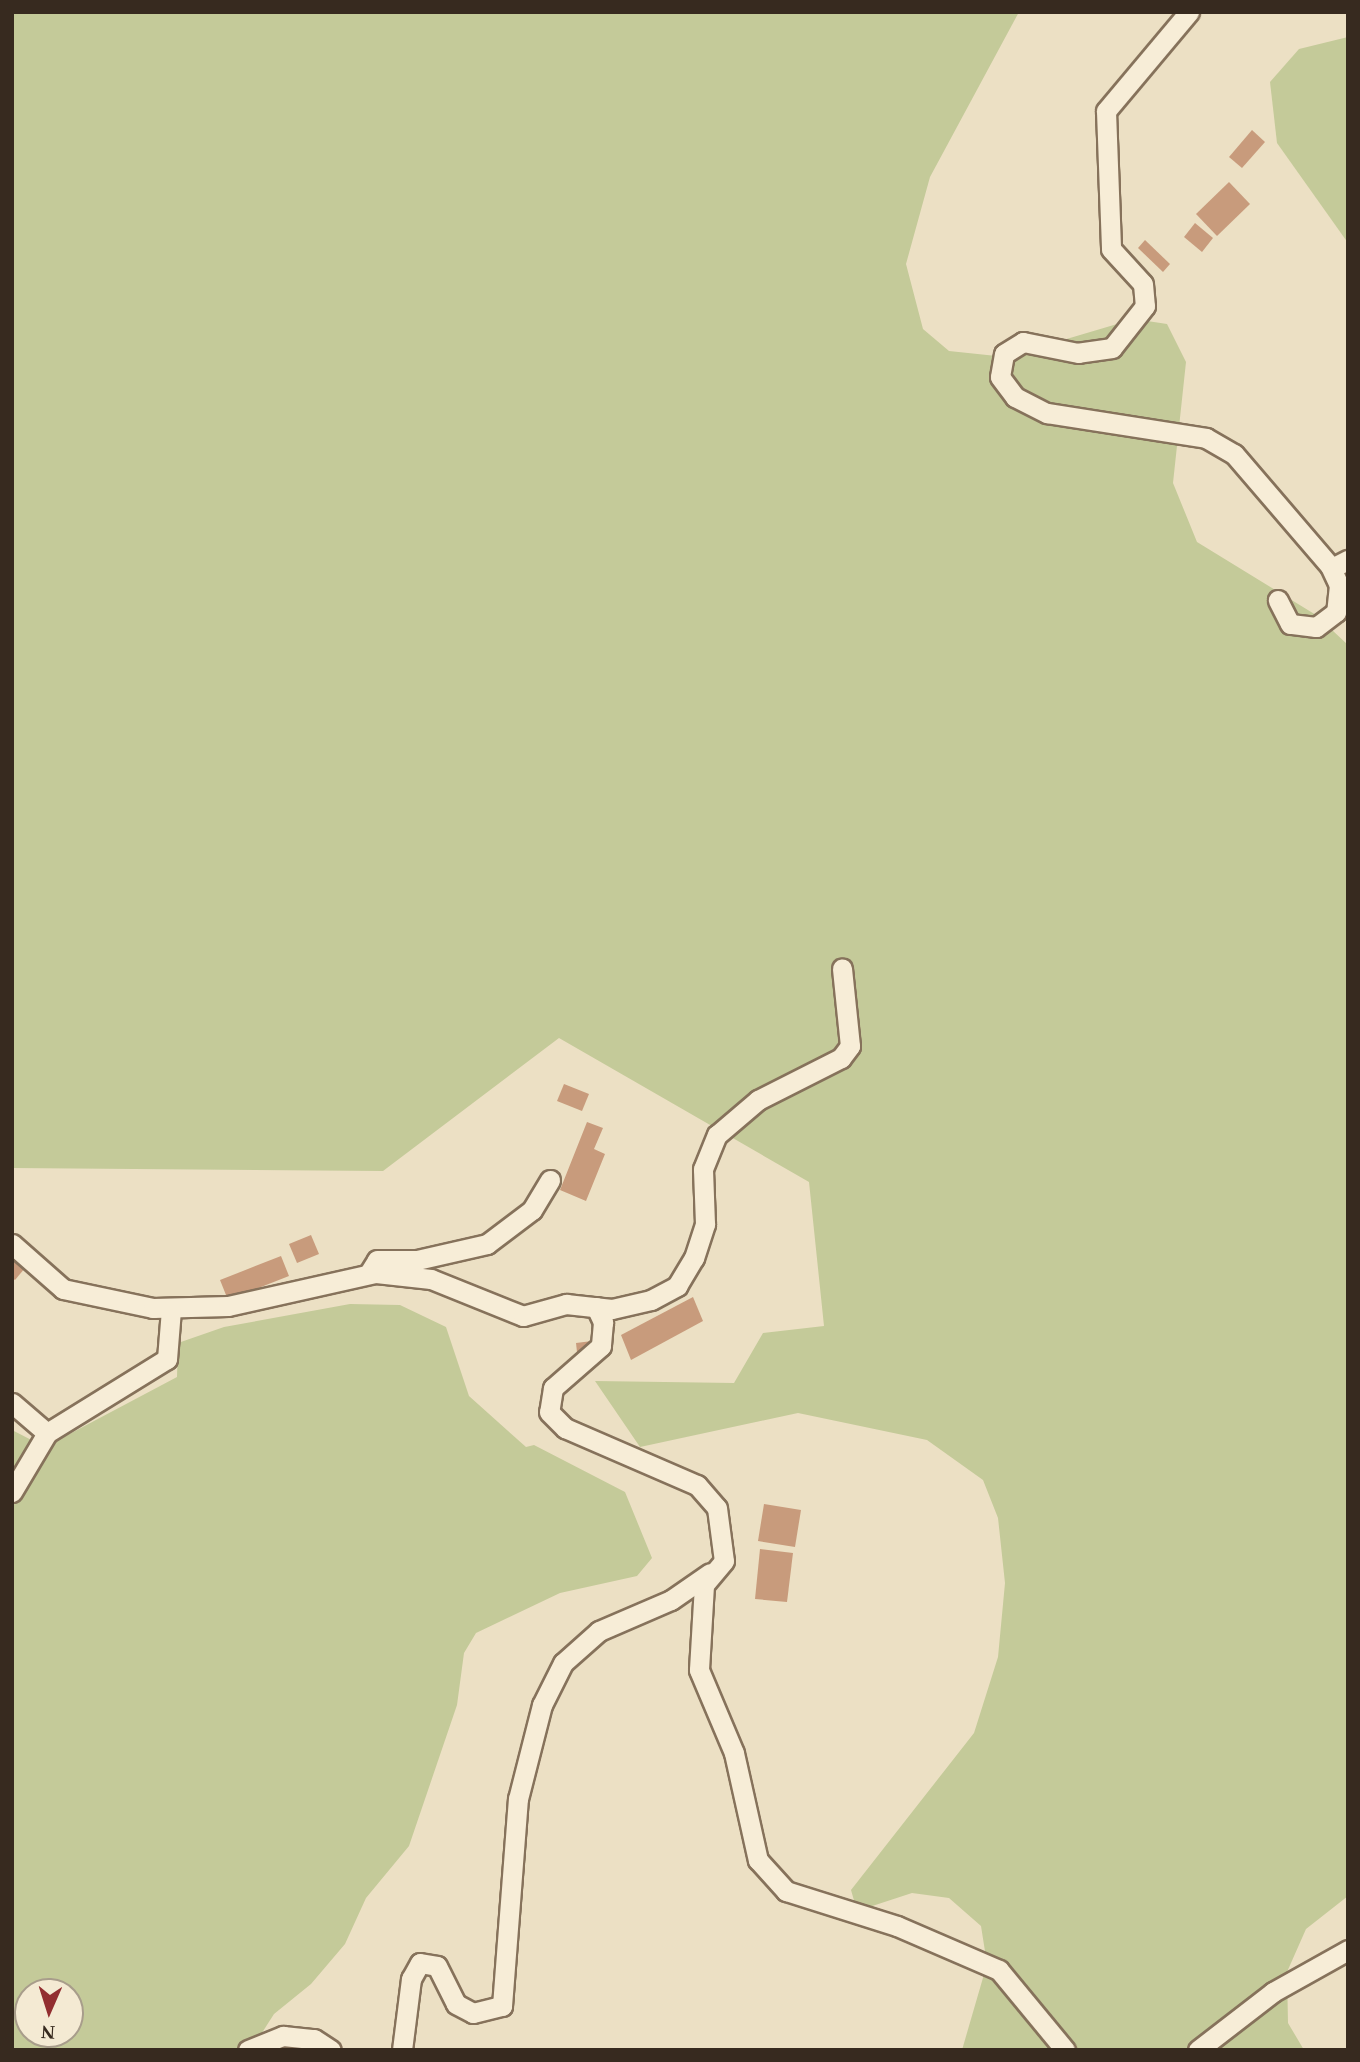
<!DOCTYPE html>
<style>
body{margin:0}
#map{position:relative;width:1360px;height:2062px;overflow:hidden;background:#ece0c4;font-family:Georgia,serif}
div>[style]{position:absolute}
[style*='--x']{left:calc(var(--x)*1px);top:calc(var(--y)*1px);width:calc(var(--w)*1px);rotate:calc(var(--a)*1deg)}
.green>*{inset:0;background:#c4ca99}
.building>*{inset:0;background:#c89b7c}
.roads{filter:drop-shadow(2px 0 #86725b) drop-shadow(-2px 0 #86725b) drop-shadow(0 2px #86725b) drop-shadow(0 -2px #86725b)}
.street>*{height:19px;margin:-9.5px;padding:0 9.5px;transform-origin:9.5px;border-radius:9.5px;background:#f7edd7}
span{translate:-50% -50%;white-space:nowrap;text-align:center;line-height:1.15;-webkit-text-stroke:6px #f4ead3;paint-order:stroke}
.frame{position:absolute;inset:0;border:14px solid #372a1f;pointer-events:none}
.north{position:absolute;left:14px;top:1978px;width:70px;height:70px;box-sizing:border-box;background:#f4ead3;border:2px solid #a89d8b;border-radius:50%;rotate:183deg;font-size:19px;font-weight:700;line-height:28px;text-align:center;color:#372a1f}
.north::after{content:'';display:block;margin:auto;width:24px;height:32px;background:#922e30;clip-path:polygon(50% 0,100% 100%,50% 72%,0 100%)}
</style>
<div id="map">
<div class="green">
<i style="clip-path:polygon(12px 12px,1019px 12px,930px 177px,906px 264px,923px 329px,949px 351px,1006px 357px,1134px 319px,1167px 324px,1186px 362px,1173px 483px,1197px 542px,1316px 615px,1348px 645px,1348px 1896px,1306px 1929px,1287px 1972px,1288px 2023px,1304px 2050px,962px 2050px,987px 1964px,981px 1926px,949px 1898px,912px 1893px,857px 1911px,851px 1890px,974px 1733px,998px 1657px,1005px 1583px,998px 1518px,983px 1480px,927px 1440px,798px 1413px,640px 1447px,595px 1381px,734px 1383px,763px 1333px,824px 1326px,809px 1182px,559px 1038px,383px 1171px,12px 1168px)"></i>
<i style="clip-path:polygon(1348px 37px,1348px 243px,1277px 143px,1270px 82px,1299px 49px)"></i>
<i style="clip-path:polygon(evenodd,350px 1304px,400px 1305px,446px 1327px,469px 1396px,526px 1447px,534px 1445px,625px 1492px,652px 1558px,637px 1576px,560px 1593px,476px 1633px,464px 1653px,457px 1705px,409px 1846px,366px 1898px,345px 1944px,311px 1984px,274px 2014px,251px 2050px,12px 2050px,12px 1430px,45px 1447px,177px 1377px,178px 1343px,224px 1327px,350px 1304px,28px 1992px,70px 1992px,70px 2034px,28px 2034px,28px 1992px)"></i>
</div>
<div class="building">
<i style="clip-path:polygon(1252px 130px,1265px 142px,1242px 168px,1229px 157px)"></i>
<i style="clip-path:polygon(1229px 182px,1250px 204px,1217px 236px,1196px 214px)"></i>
<i style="clip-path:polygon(1195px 223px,1213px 238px,1202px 252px,1184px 237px)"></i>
<i style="clip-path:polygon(1145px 240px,1170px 264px,1163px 272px,1138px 248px)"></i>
<i style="clip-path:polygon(564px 1084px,589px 1094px,582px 1111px,557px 1101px)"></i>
<i style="clip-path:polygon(587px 1122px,603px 1128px,594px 1149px,605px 1154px,586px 1201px,560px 1190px)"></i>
<i style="clip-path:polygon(311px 1235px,319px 1254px,297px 1263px,289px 1244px)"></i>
<i style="clip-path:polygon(12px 1256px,25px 1268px,15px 1280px,12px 1278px)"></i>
<i style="clip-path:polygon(281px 1256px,289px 1276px,228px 1300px,220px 1280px)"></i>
<i style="clip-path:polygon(693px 1297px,703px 1321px,631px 1360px,621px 1335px)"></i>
<i style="clip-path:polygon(592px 1341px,593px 1351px,577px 1352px,576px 1343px)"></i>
<i style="clip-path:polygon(764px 1504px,801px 1510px,795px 1547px,758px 1541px)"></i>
<i style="clip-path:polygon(760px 1549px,793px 1553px,787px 1602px,755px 1599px)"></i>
</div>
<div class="roads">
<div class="street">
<i style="--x:1189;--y:12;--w:129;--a:130"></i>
<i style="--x:1106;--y:111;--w:138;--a:87.9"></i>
<i style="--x:1111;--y:249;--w:47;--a:47.6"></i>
<i style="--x:1143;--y:284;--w:22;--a:85"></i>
<i style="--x:1145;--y:306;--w:53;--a:128.2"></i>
<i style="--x:1112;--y:348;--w:34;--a:172"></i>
<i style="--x:1078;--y:353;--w:56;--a:-168.7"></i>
<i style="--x:1023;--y:342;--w:22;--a:148"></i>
<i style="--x:1004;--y:354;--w:23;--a:100"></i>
<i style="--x:1000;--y:377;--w:25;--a:53"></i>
<i style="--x:1015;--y:397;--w:36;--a:27"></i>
<i style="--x:1047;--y:413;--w:161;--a:8.9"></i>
<i style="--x:1206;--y:438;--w:32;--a:30"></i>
<i style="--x:1234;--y:454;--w:148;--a:49.4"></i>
<i style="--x:1330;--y:566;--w:21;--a:65"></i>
<i style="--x:1339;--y:585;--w:27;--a:96"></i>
<i style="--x:1336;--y:612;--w:25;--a:143"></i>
<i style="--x:1316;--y:627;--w:26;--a:-173"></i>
<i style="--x:1290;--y:624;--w:27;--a:-117"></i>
<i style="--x:1332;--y:568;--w:18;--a:-27"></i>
<i style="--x:12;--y:1244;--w:68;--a:41.4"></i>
<i style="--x:63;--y:1289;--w:92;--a:11.9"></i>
<i style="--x:153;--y:1308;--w:75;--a:-1.5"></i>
<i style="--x:228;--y:1306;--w:152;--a:-12.6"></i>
<i style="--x:376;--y:1273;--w:55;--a:6.2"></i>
<i style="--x:431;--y:1279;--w:99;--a:21.9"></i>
<i style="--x:523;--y:1316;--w:45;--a:-15.6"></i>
<i style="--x:566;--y:1304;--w:46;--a:6.2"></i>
<i style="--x:612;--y:1309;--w:40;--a:-13"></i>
<i style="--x:651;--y:1300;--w:30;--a:-28"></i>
<i style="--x:677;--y:1286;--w:33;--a:-59"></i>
<i style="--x:694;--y:1258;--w:36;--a:-72"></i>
<i style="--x:705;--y:1224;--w:55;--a:-92.1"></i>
<i style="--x:703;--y:1169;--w:37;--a:-68"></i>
<i style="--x:717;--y:1135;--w:54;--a:-40.5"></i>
<i style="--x:758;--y:1100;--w:93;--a:-26.8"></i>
<i style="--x:841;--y:1058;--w:15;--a:-53"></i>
<i style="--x:850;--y:1046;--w:78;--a:-95.9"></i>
<i style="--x:369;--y:1273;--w:15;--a:-58"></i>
<i style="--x:377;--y:1260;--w:40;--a:0"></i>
<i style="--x:417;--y:1260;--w:72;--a:-12.9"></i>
<i style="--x:487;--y:1244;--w:56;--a:-37.1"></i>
<i style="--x:532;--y:1210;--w:35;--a:-59"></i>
<i style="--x:596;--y:1307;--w:17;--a:65"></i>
<i style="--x:603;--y:1322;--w:24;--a:95"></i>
<i style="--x:601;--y:1346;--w:64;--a:138.8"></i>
<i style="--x:553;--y:1388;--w:24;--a:99"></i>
<i style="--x:549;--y:1412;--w:23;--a:45"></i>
<i style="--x:565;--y:1428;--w:144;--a:23.4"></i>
<i style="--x:697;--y:1485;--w:30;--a:49"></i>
<i style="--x:717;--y:1508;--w:53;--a:82.5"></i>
<i style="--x:724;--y:1561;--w:31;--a:130"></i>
<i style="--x:704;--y:1585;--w:85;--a:93.4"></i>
<i style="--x:699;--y:1670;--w:90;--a:67.1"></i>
<i style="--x:734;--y:1753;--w:110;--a:77.4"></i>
<i style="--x:758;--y:1860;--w:42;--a:47.9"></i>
<i style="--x:786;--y:1891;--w:116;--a:17.5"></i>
<i style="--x:897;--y:1926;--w:111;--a:23.3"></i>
<i style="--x:999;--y:1970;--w:104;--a:50.5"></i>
<i style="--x:12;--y:1403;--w:46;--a:40.6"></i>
<i style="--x:12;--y:1492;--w:69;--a:-59.3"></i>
<i style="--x:47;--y:1433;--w:141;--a:-31.7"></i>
<i style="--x:167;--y:1359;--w:50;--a:-85.4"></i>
<i style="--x:248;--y:2050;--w:38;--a:-22"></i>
<i style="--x:283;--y:2036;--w:31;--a:6"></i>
<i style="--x:314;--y:2039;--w:20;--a:33"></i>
<i style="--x:402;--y:2050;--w:72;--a:-82.8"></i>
<i style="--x:411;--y:1979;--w:18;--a:-61"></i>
<i style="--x:420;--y:1963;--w:17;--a:10"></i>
<i style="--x:437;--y:1966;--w:42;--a:63.4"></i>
<i style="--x:456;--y:2004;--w:19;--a:28"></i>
<i style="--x:473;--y:2013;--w:30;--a:-14"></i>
<i style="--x:502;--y:2006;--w:208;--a:-85.6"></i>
<i style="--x:518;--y:1799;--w:97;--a:-75.7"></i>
<i style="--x:542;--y:1705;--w:47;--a:-63.4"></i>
<i style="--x:563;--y:1663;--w:48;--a:-41.6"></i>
<i style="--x:599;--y:1631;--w:78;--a:-23.3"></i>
<i style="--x:671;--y:1600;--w:47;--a:-34.7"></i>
<i style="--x:1198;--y:2050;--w:95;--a:-37.7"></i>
<i style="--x:1273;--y:1992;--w:86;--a:-29.2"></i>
</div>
</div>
<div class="frame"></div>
<div class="north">N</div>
</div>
